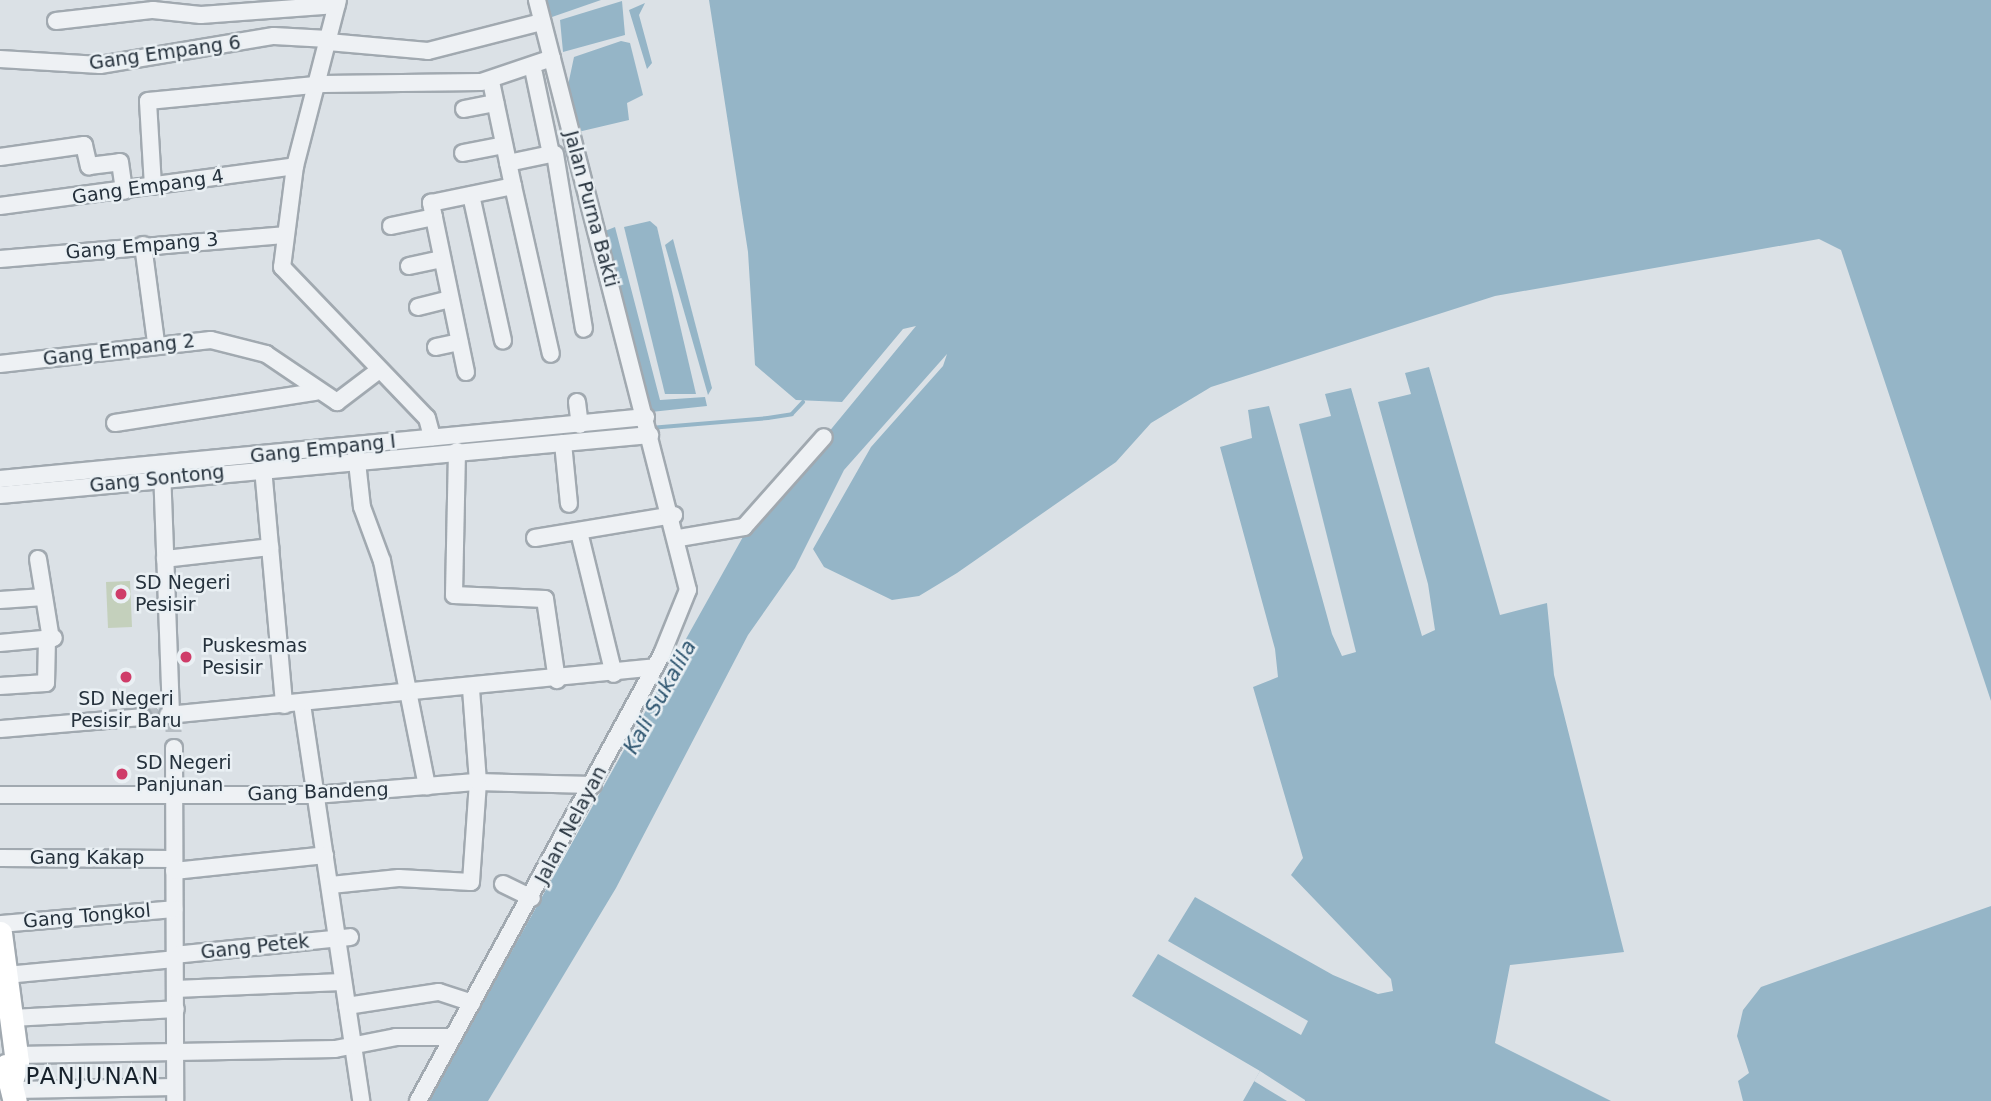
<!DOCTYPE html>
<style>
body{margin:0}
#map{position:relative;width:1991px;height:1101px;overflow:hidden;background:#dbe1e6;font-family:"DejaVu Sans",sans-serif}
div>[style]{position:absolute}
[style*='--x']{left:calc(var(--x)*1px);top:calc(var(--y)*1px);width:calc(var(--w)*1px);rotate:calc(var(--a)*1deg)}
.green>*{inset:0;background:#c4d0bc}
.water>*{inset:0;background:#95b5c7}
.pier>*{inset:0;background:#dbe1e6}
.stream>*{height:3.5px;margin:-1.75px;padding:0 1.75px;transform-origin:1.75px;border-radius:1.75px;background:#95b5c7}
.minor-tunnel>*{height:16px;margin-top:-8px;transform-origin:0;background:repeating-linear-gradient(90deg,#b7bec4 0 16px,transparent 0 24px)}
.roads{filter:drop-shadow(2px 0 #a1a9b0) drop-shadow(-2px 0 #a1a9b0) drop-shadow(0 2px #a1a9b0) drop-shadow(0 -2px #a1a9b0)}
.minor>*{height:16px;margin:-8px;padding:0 8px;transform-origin:8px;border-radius:8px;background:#eef1f4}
.highway>*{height:23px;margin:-11.5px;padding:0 11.5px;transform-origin:11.5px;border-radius:11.5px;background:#fff}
.dots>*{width:19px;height:19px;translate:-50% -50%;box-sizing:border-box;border:4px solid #eaf0f4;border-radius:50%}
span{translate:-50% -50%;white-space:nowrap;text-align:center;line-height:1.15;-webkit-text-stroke:5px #eaf0f4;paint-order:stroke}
.street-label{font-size:19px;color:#25313c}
.poi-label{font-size:19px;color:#25313c}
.left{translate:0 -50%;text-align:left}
.water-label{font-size:21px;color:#2f5670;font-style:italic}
.quarter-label{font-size:23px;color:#18222c;letter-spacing:2px}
</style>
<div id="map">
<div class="green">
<i style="clip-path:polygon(130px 581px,132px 627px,108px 628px,106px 582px)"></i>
</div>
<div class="water">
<i style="clip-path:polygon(545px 0,601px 0,552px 17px)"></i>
<i style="clip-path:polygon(709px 0,1991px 0,1991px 701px,1841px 250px,1819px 239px,1495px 296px,1211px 387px,1151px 423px,1116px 462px,957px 573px,919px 596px,892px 600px,824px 567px,813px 549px,871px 447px,943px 366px,947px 354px,844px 470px,795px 568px,748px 635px,616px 888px,488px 1101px,428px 1101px,744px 535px,916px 326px,903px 329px,842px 402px,796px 400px,755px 365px,748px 252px)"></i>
<i style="clip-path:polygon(622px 1px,625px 35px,563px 52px,560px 20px)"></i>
<i style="clip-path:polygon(645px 3px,639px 15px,652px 63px,647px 69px,629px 10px)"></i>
<i style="clip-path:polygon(621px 41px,630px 43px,643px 95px,627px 103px,629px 120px,578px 132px,567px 90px,574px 57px)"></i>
<i style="clip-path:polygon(650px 221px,657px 227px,696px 394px,665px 394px,624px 227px)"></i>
<i style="clip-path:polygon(615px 227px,660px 400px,705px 397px,707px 406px,651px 412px,605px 231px)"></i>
<i style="clip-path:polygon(673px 239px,712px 388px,708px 395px,665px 245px)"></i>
<i style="clip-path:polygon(1429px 367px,1500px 615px,1547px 603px,1554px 675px,1624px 952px,1510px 965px,1495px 1043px,1611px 1101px,1243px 1101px,1260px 1071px,1132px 996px,1158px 954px,1301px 1035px,1308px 1021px,1168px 941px,1195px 897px,1333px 975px,1378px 994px,1393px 991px,1391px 979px,1291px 875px,1303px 858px,1253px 687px,1278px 677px,1275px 649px,1220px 447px,1252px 438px,1248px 410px,1269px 406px,1332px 634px,1342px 656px,1356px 652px,1299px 424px,1331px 416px,1325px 394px,1351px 388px,1422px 636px,1435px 630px,1428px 584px,1378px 402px,1411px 394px,1405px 373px)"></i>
<i style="clip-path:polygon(1991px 906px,1991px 1101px,1743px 1101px,1738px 1081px,1749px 1073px,1737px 1036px,1743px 1010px,1761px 987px)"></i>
</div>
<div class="pier">
<i style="clip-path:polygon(1260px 1071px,1305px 1100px,1305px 1101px,1287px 1101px,1254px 1081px)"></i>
</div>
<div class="stream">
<i style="--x:338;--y:337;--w:3;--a:45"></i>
<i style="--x:394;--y:396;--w:8;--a:40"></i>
<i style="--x:650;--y:428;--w:118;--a:-4.8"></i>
<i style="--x:768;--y:418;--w:24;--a:-9"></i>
<i style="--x:792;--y:414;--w:16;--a:-47"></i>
<i style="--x:166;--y:471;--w:93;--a:-4.9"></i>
</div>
<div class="minor-tunnel">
<i style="--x:173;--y:716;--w:32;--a:88"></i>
<i style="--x:142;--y:717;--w:26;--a:-4"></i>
</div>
<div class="roads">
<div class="minor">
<i style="--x:338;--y:0;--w:171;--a:104.5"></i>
<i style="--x:295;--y:166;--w:102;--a:97.3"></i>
<i style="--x:282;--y:267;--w:209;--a:46.2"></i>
<i style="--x:427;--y:418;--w:20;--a:75"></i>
<i style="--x:56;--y:21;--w:98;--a:-6.5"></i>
<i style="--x:153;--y:10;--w:48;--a:5.9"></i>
<i style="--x:201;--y:15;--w:136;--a:-4.2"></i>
<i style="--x:328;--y:42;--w:100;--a:5.1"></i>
<i style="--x:428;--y:51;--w:118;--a:-14.3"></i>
<i style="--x:0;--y:59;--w:100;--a:3.4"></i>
<i style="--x:100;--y:65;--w:176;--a:-9.5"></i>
<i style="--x:274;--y:36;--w:54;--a:3.2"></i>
<i style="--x:464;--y:109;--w:32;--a:-11"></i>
<i style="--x:463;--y:153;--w:42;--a:-11"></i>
<i style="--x:555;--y:154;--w:177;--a:80.6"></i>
<i style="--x:0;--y:157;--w:85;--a:-8.1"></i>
<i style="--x:84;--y:145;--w:22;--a:77"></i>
<i style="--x:89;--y:166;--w:31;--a:-7"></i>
<i style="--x:120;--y:162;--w:29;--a:82"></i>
<i style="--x:508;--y:163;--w:44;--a:-11.8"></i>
<i style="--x:551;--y:154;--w:83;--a:-101.9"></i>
<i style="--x:153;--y:186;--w:85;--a:-93.4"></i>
<i style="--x:148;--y:101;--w:176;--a:-5.5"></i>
<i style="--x:323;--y:84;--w:158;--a:-0.7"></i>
<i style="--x:481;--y:82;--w:75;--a:-18.7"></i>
<i style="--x:513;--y:186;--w:172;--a:77.3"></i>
<i style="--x:471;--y:195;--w:149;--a:77.6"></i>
<i style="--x:0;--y:206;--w:298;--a:-7.7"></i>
<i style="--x:391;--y:226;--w:44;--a:-11.8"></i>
<i style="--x:143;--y:245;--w:99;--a:82.4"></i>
<i style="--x:0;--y:259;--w:285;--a:-4.8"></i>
<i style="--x:409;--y:266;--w:34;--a:-12"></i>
<i style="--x:418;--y:307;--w:33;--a:-14"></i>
<i style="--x:436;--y:347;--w:24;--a:-12"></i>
<i style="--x:0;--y:364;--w:212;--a:-6.5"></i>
<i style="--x:211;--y:340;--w:57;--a:14.3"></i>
<i style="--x:266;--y:354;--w:86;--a:34.1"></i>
<i style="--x:337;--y:402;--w:51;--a:-37.1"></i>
<i style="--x:466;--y:372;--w:173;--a:-101.7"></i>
<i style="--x:431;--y:203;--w:84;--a:-11.7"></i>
<i style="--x:513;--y:186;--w:102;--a:-101.9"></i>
<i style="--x:577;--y:402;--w:23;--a:83"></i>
<i style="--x:115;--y:423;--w:203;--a:-8.8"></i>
<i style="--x:563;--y:443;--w:61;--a:84.4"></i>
<i style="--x:457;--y:451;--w:144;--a:91.2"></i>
<i style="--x:454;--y:595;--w:91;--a:2.5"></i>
<i style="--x:545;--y:599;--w:82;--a:81.6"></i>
<i style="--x:356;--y:453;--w:54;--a:83.7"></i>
<i style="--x:362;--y:507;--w:58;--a:69.7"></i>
<i style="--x:382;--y:561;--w:230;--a:78.7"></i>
<i style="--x:263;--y:468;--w:238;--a:84.9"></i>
<i style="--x:162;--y:469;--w:246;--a:87.9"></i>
<i style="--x:0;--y:479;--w:649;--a:-5.48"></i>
<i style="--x:0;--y:495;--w:653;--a:-5.27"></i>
<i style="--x:579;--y:532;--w:146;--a:76.2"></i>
<i style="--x:535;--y:538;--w:141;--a:-9.4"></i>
<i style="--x:679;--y:538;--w:66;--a:-9.6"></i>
<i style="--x:744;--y:527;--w:120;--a:-48.4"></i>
<i style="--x:38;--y:559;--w:81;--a:80.8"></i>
<i style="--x:165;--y:559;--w:106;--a:-6.5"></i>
<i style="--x:0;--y:600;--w:44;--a:-3.9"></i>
<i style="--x:0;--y:643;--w:54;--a:-5.3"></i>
<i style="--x:0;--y:686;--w:46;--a:-3.7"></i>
<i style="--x:46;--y:683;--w:44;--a:-88.7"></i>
<i style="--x:302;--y:704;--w:401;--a:81.5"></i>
<i style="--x:168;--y:715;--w:489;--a:-5.6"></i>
<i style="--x:0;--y:729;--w:143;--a:-4.8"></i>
<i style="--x:174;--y:748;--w:353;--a:89.8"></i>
<i style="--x:0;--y:795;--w:315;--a:0"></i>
<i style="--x:315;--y:795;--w:164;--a:-4.6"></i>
<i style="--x:478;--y:782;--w:115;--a:1.5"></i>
<i style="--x:0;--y:858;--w:173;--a:0.3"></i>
<i style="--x:174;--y:871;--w:152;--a:-6"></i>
<i style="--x:503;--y:884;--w:32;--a:26"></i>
<i style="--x:331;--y:885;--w:68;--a:-5.9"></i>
<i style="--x:399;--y:878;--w:72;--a:3.2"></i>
<i style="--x:471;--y:882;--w:100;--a:-86"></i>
<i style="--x:478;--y:782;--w:93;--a:-94.3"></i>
<i style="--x:0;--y:924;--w:175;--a:-4.9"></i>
<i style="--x:174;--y:955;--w:177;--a:-5.8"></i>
<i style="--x:6;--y:975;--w:169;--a:-5.4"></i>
<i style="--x:175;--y:989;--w:167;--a:-2.4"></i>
<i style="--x:347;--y:1006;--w:93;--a:-8.7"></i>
<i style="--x:439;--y:992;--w:35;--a:18"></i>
<i style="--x:12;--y:1018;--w:164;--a:-3.1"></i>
<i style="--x:17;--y:1055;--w:318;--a:-1.1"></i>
<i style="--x:335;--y:1049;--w:62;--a:-11.1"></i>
<i style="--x:396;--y:1037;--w:56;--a:0"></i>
<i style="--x:14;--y:1090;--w:161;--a:-1.1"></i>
<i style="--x:418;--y:1101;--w:509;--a:-61.37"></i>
<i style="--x:662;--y:654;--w:69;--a:-67.9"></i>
<i style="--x:688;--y:590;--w:609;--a:-104.36"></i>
</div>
<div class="highway">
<i style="--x:0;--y:933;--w:130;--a:82.5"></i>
<i style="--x:17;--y:1062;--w:17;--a:107"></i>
<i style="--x:6;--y:1066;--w:36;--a:76"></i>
</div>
</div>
<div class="dots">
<i style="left:121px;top:594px;background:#cf3c69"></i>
<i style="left:186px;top:657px;background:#cf3c69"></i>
<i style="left:126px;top:677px;background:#cf3c69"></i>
<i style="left:122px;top:774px;background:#cf3c69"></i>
</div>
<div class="street-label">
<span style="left:165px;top:53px;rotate:-8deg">Gang Empang 6</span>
<span style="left:148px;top:187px;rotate:-8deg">Gang Empang 4</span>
<span style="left:591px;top:209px;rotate:75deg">Jalan Purna Bakti</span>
<span style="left:142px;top:246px;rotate:-5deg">Gang Empang 3</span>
<span style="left:119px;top:350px;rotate:-7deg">Gang Empang 2</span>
<span style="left:323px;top:449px;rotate:-6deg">Gang Empang I</span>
<span style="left:157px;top:479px;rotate:-6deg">Gang Sontong</span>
<span style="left:318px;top:792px;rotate:-2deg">Gang Bandeng</span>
<span style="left:571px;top:825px;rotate:-62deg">Jalan Nelayan</span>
<span style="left:87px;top:858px">Gang Kakap</span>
<span style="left:87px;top:916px;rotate:-5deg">Gang Tongkol</span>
<span style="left:255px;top:947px;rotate:-6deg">Gang Petek</span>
</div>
<div class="poi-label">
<span class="left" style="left:135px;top:594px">SD Negeri<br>Pesisir</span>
<span class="left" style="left:202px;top:657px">Puskesmas<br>Pesisir</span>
<span style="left:126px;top:710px">SD Negeri<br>Pesisir Baru</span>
<span class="left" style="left:136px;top:774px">SD Negeri<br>Panjunan</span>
</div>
<div class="water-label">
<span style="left:660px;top:697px;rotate:-61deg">Kali Sukalila</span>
</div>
<div class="quarter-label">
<span style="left:93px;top:1076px">PANJUNAN</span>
</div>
</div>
